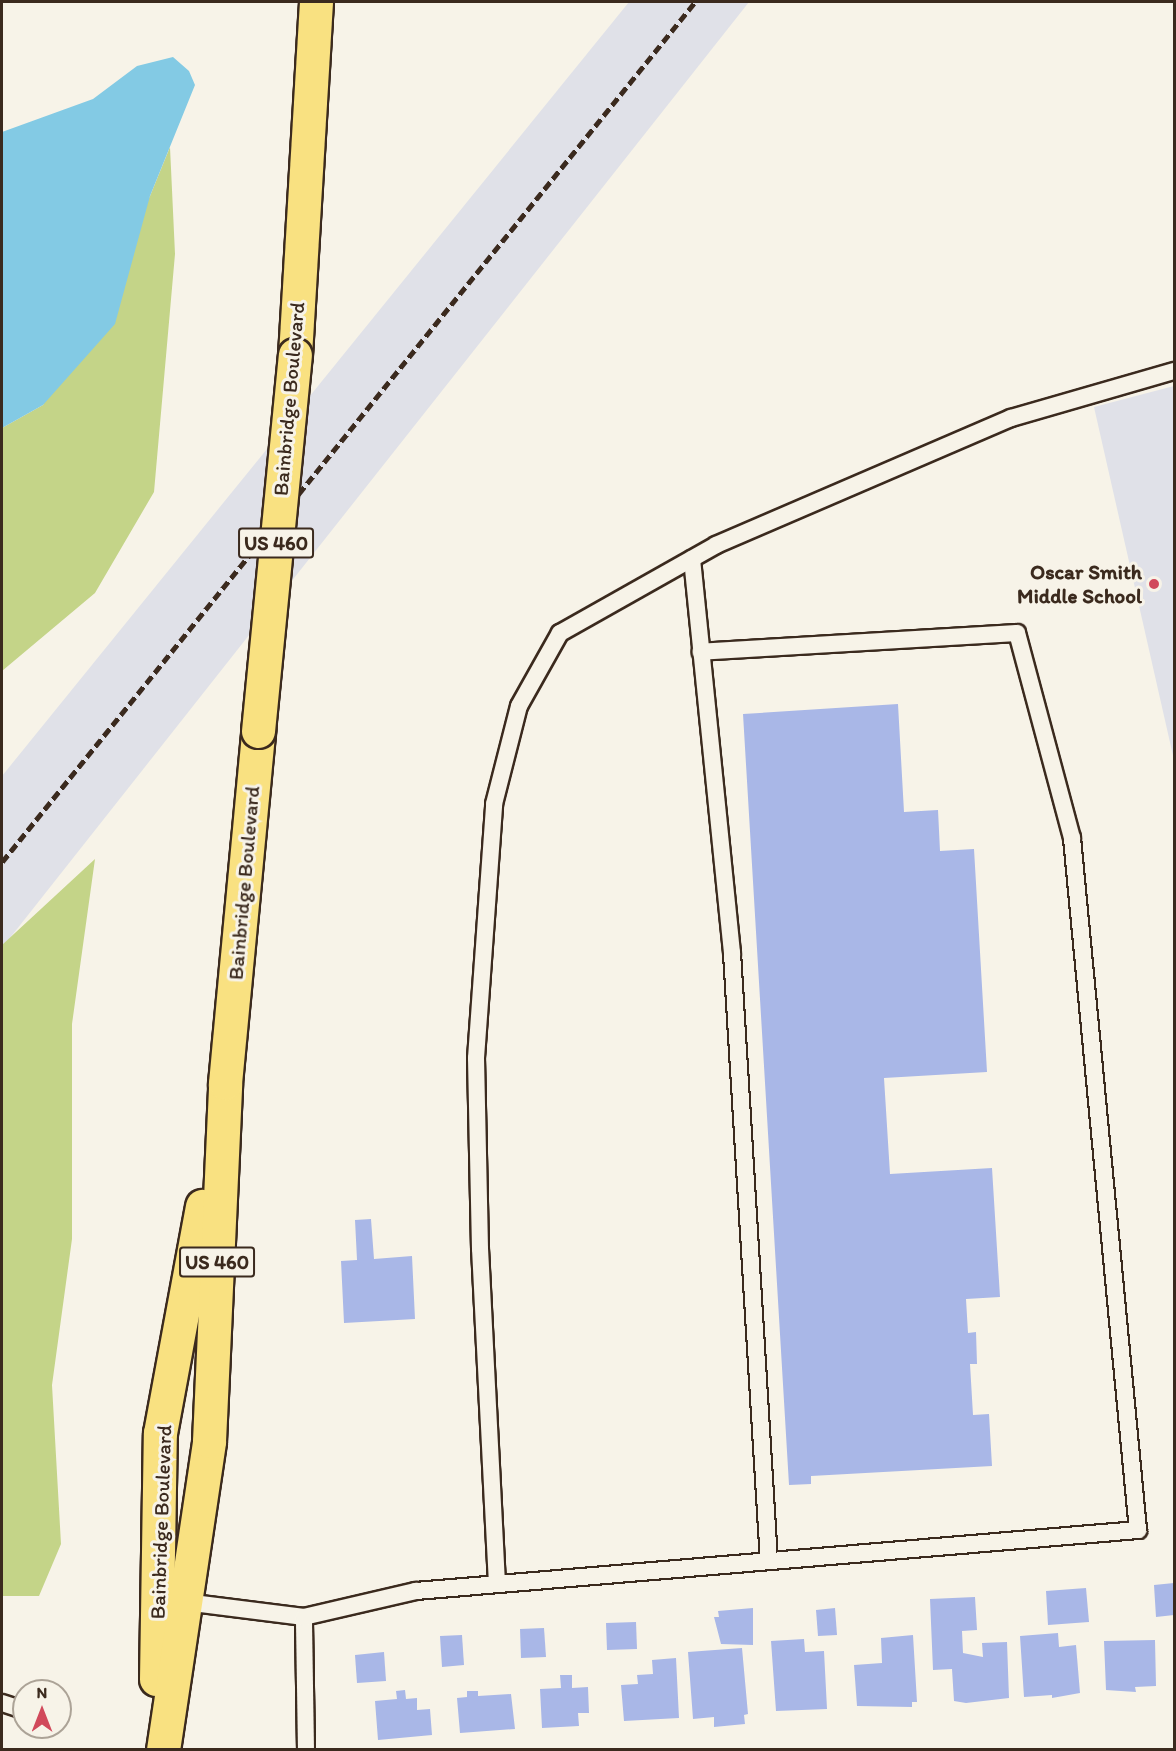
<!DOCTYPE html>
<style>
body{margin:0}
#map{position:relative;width:1176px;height:1751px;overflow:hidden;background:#f7f3e8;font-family:Itim,sans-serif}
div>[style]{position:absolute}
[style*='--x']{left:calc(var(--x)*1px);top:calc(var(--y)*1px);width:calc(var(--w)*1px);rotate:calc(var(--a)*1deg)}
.built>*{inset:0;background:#e0e1e8}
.green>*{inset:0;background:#c4d488}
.water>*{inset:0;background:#83cae4}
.building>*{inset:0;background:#a9b7e7}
.roads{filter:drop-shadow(2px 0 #3b2a1e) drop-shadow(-2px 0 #3b2a1e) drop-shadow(0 2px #3b2a1e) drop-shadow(0 -2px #3b2a1e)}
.service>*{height:16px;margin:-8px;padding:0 8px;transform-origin:8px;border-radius:8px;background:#f7f3e8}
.primary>*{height:33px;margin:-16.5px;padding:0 16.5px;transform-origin:16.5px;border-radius:16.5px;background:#f9e181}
.rail>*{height:4.5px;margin-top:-2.25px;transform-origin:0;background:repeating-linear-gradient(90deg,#3b2a1e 0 9px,transparent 0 13.5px)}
.bridges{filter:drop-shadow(2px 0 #3b2a1e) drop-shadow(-2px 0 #3b2a1e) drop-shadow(0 2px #3b2a1e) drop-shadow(0 -2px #3b2a1e)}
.primary-bridge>*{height:33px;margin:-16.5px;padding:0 16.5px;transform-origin:16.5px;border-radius:16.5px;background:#f9e181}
.dots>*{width:16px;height:16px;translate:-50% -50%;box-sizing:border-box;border:3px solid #f7f3e8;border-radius:50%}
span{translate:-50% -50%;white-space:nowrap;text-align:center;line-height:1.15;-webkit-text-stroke:6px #f7f3e8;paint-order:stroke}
.shield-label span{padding:2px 4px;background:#f7f3e8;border:2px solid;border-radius:4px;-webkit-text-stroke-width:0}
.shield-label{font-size:20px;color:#3b2a1e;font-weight:700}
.street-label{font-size:21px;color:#3b2a1e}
.poi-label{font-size:21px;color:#3b2a1e;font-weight:700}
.right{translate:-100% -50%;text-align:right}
.frame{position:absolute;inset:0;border:3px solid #3b2a1e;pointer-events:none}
.north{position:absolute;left:12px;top:1679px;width:60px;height:60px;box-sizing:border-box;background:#f7f3e8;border:2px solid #aca397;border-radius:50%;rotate:0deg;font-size:16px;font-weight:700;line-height:24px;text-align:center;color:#3b2a1e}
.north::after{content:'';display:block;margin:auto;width:21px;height:27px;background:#d1495b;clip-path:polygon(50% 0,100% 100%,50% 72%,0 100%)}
</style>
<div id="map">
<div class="built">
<i style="clip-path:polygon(629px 2px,749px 2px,2px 948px,2px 776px)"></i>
<i style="clip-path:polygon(1174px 386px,1174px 760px,1094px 407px)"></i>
</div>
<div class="green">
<i style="clip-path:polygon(170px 147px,175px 254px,154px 492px,95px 593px,2px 671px,2px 428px,43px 405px,150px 196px)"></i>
<i style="clip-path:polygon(95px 859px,72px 1024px,72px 1239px,52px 1385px,61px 1544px,39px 1596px,2px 1596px,2px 945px)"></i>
</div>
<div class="water">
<i style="clip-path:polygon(173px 57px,189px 71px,195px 85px,150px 196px,115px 324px,43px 405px,2px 428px,2px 132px,93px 99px,137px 66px)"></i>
</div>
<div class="building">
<i style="clip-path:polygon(898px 704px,904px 812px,938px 810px,940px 851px,974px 849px,987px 1072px,884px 1078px,890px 1174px,992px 1168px,1000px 1297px,966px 1299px,968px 1333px,976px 1332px,977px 1364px,970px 1364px,973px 1415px,989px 1414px,992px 1466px,811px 1476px,811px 1484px,789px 1485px,743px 714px)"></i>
<i style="clip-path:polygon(371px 1219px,374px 1259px,412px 1256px,415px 1319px,344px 1323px,341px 1261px,357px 1260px,355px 1220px)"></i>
<i style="clip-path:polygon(1174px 1583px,1174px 1615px,1156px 1617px,1154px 1585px)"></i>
<i style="clip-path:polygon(1086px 1588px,1089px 1622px,1048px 1625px,1046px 1591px)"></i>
<i style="clip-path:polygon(975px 1597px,977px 1630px,962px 1631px,963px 1653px,983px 1657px,982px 1643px,1007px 1642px,1009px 1698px,966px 1703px,954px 1701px,952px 1669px,933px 1670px,930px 1599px)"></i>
<i style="clip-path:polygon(753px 1608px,753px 1645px,721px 1644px,714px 1617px,719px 1617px,718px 1611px)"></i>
<i style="clip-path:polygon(835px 1608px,837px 1635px,818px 1636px,816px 1610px)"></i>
<i style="clip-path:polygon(636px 1622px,637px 1649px,607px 1650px,606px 1623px)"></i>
<i style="clip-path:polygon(544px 1628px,546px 1657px,521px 1658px,520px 1629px)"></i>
<i style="clip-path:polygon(1058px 1633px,1059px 1647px,1076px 1645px,1080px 1693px,1052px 1698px,1052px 1695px,1024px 1697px,1020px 1636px)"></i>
<i style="clip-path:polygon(462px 1635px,464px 1665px,442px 1667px,440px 1636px)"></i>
<i style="clip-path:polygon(913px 1635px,917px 1702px,912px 1702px,912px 1707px,857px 1706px,854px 1665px,882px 1663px,881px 1638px)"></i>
<i style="clip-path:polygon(804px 1639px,805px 1652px,824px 1651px,827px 1709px,776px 1711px,771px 1641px)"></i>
<i style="clip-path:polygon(1155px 1640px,1156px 1686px,1135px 1687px,1136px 1692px,1106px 1690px,1104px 1641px)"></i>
<i style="clip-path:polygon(742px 1648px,748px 1714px,744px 1715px,745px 1724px,714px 1727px,714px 1717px,693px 1719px,688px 1652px)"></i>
<i style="clip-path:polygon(384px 1652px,386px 1681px,357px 1683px,355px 1655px)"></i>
<i style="clip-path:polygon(676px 1658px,679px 1718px,624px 1721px,621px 1685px,638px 1684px,637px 1675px,653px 1674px,652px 1660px)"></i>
<i style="clip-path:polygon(560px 1675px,572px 1675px,572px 1688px,588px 1687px,589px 1713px,578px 1713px,579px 1726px,542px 1728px,540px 1689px,561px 1688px)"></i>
<i style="clip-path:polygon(405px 1690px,406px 1699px,417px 1698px,417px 1710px,430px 1709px,432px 1735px,378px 1740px,375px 1701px,397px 1699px,396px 1691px)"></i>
<i style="clip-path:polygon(467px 1691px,478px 1691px,478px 1696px,511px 1694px,515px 1729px,460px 1733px,457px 1698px,467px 1697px)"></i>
</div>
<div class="roads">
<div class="service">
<i style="--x:692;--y:559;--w:396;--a:84.2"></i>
<i style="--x:732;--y:953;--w:609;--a:86.52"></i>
<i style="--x:497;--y:1584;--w:335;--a:-92.9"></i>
<i style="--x:480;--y:1249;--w:191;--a:-91.2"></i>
<i style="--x:476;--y:1058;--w:255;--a:-85.9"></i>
<i style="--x:494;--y:804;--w:101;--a:-75.7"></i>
<i style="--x:519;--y:706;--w:84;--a:-60.7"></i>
<i style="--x:560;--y:633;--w:179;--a:-29.4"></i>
<i style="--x:716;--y:545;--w:321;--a:-23.3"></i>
<i style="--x:1011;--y:418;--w:170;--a:-16.1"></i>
<i style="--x:185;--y:1602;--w:120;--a:7.2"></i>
<i style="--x:2;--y:1703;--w:23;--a:18"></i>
<i style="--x:306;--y:1750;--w:133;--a:-90.9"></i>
<i style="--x:304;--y:1617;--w:115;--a:-13.1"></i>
<i style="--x:416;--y:1591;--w:725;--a:-4.83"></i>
<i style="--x:1138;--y:1530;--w:695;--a:-95.45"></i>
<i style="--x:1072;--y:838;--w:212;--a:-105"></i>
<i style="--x:1017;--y:633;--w:317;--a:176.6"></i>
</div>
<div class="primary">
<i style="--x:295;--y:355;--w:354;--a:-86.6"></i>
<i style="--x:156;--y:1679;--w:246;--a:-89.1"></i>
<i style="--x:160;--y:1433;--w:231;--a:-79.5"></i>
<i style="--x:163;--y:1750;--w:312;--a:-81.5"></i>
<i style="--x:209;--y:1441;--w:358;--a:-87.4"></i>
<i style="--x:225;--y:1083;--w:354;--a:-84.6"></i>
</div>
</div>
<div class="rail">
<i style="--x:2;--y:862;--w:1104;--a:-51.14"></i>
</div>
<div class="bridges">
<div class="primary-bridge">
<i style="--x:258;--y:731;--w:378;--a:-84.4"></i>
</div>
</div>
<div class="dots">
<i style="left:1154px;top:584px;background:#d1495b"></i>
</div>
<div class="shield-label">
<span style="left:276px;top:543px">US 460</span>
<span style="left:217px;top:1262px">US 460</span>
</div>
<div class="street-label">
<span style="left:289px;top:399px;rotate:-85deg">Bainbridge Boulevard</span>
<span style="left:244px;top:883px;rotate:-85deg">Bainbridge Boulevard</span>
<span style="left:161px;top:1522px;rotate:-88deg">Bainbridge Boulevard</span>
</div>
<div class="poi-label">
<span class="right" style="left:1142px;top:584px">Oscar Smith<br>Middle School</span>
</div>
<div class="frame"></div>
<div class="north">N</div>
</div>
